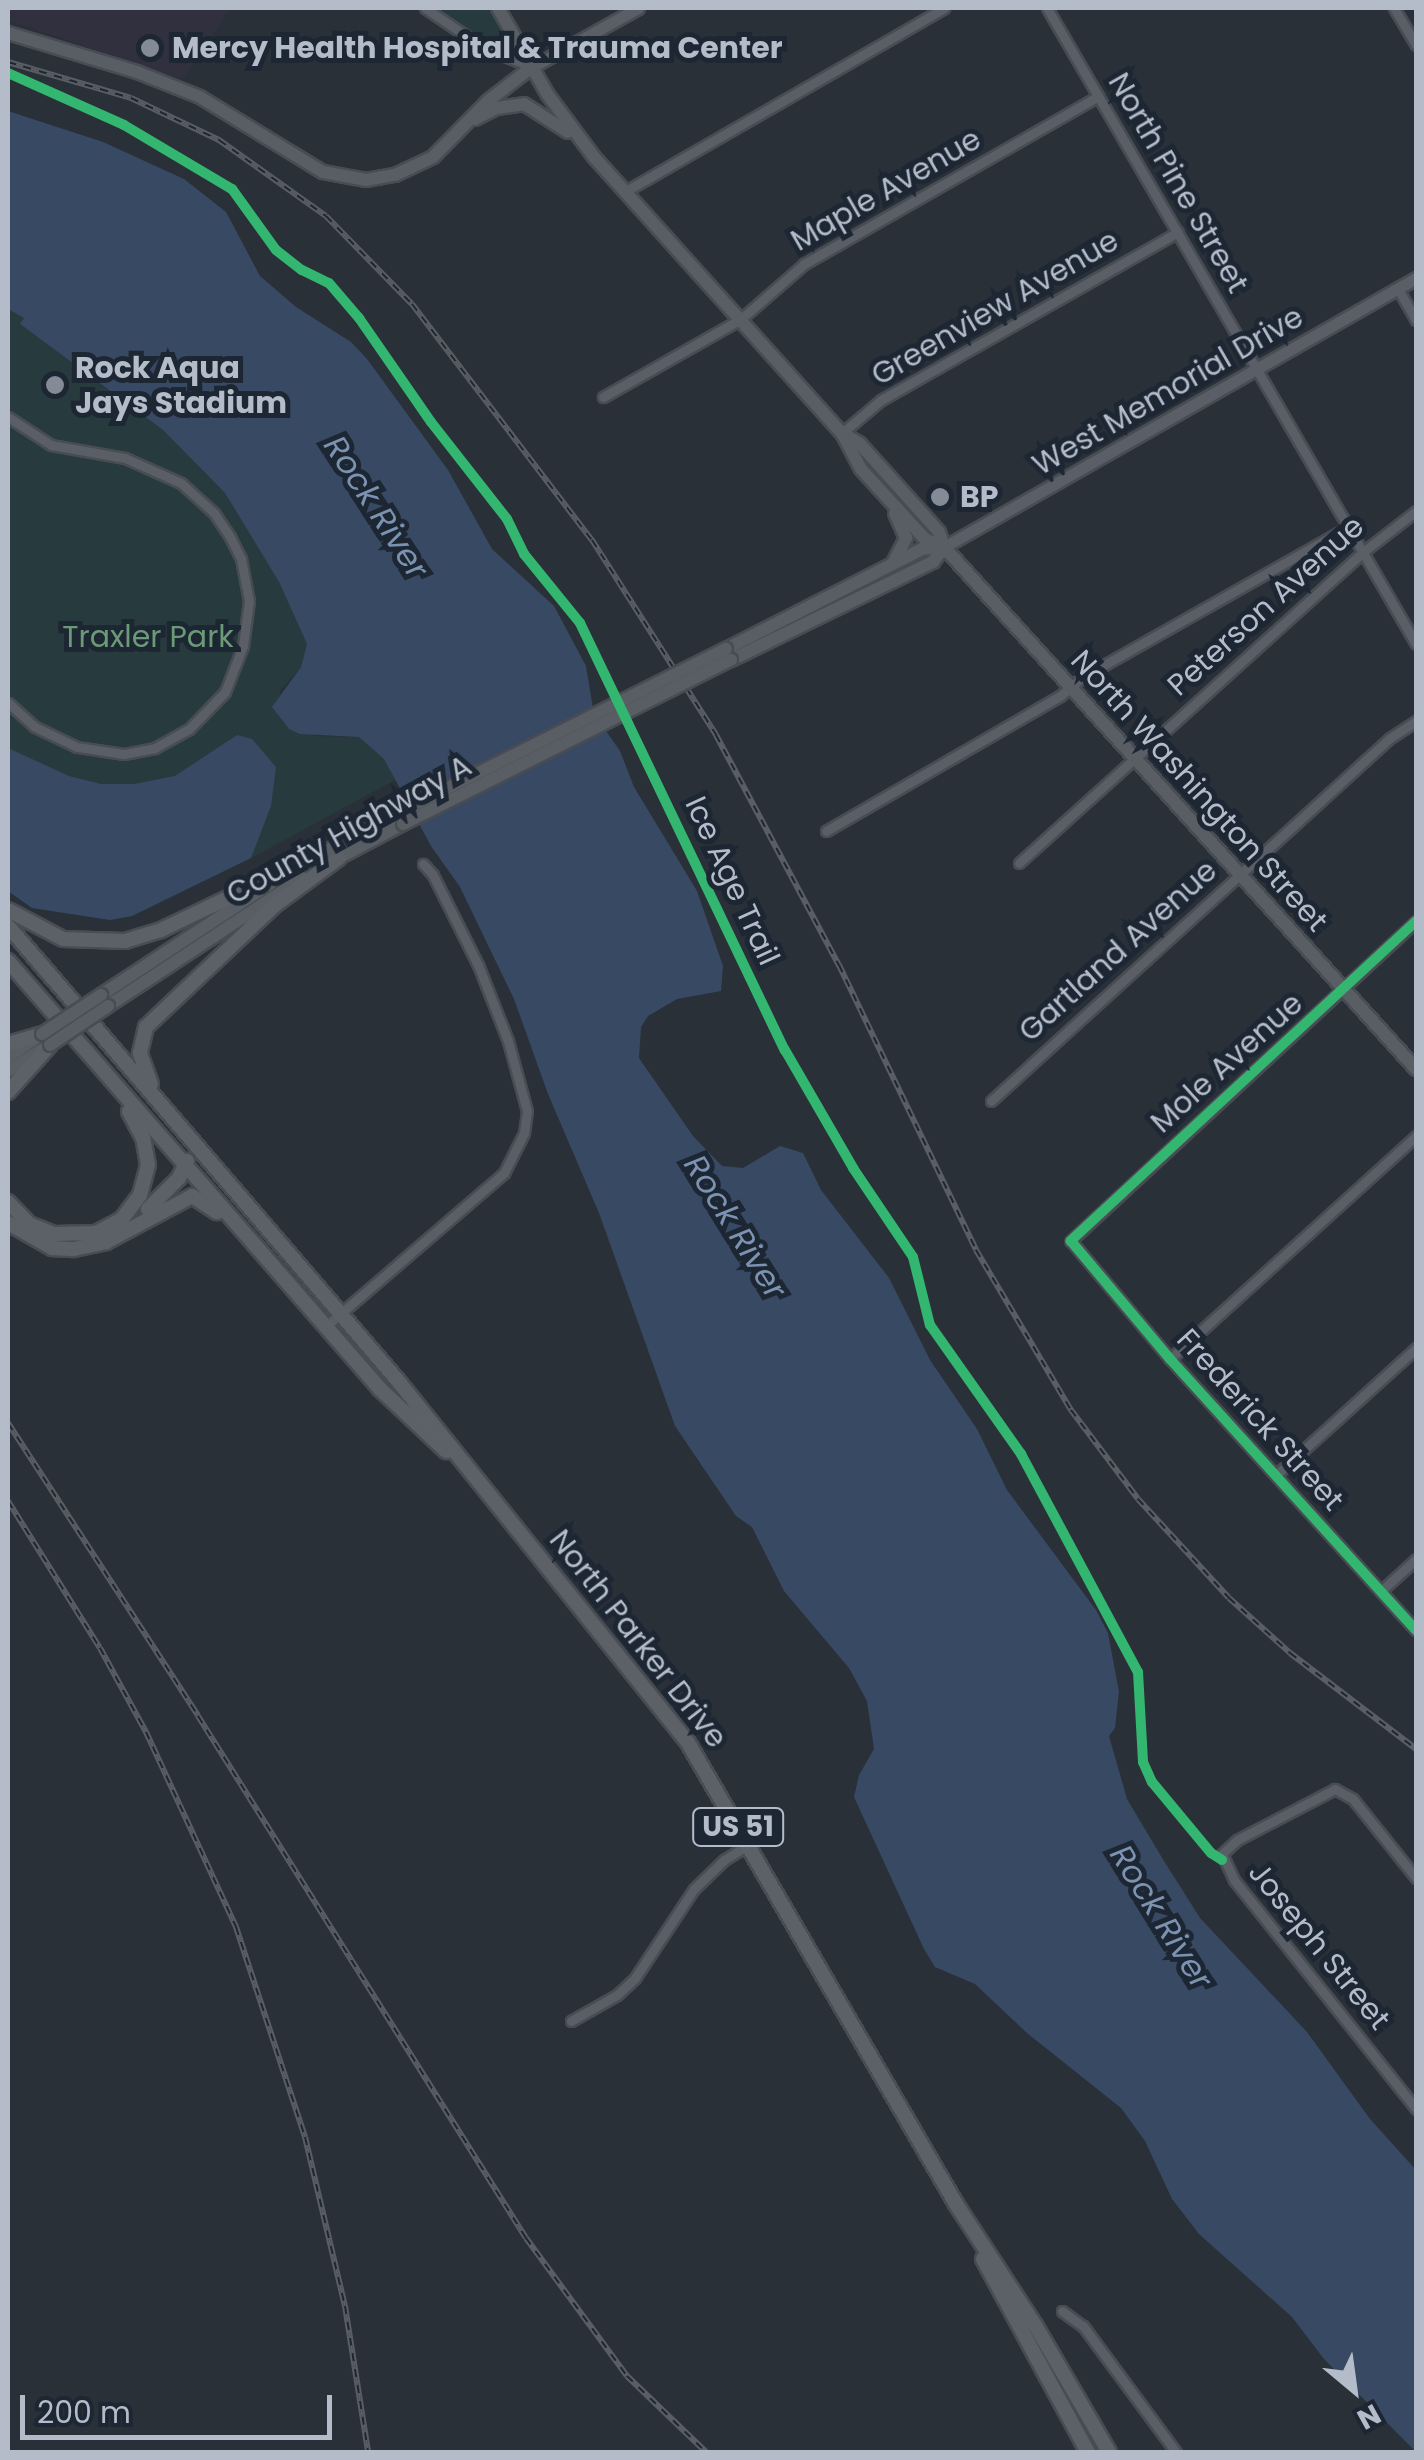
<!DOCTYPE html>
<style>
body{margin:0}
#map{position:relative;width:1424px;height:2460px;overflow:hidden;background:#2a3038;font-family:Poppins,sans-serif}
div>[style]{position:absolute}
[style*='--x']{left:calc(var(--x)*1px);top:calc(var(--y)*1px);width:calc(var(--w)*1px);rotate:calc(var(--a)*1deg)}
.medical>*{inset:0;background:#31303e}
.green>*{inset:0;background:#273a3e}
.water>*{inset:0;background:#384963}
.roads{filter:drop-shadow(2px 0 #484c53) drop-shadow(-2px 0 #484c53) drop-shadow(0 2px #484c53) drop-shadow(0 -2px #484c53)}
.minor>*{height:9px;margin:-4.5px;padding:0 4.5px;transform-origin:4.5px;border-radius:4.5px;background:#5a5e66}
.tertiary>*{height:11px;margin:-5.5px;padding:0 5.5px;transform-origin:5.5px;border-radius:5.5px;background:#5a5e66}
.secondary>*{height:12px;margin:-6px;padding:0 6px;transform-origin:6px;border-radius:6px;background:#595d64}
.primary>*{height:14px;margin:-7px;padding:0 7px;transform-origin:7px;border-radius:7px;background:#5c6168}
.rail>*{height:6px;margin-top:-3px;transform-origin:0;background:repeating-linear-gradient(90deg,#1d2633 0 8px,#595d64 0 16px);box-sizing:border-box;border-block:2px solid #595d64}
.bridges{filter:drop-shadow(2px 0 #484c53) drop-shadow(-2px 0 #484c53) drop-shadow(0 2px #484c53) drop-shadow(0 -2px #484c53)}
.secondary-bridge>*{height:12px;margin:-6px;padding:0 6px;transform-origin:6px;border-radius:6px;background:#595d64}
.cycleway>*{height:10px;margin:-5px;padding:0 5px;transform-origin:5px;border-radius:5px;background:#33b770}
.dots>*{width:28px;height:28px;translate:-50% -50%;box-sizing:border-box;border:5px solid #1d2633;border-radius:50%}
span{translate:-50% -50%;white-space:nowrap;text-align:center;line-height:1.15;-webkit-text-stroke:10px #1d2633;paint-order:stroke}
.shield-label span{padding:2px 8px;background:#1d2633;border:2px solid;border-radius:8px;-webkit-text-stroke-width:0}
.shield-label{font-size:28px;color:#b4bcc9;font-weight:700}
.poi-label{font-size:30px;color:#b4bcc9;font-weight:700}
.left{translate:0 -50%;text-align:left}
.street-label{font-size:30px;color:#b4bcc9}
.park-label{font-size:30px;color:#6b9a76}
.water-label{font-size:32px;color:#7c92b1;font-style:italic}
.frame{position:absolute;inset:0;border:10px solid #b4bcc9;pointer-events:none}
.north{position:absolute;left:1304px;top:2340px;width:100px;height:100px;-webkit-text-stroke:8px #1d2633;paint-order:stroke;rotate:151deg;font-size:28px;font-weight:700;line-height:40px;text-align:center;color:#b4bcc9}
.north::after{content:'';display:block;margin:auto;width:35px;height:45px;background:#b4bcc9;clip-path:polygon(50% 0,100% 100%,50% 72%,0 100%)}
.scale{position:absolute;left:20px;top:2395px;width:312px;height:45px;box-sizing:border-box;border:5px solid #b4bcc9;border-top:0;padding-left:12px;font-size:30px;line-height:35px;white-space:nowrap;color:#b4bcc9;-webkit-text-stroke:8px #1d2633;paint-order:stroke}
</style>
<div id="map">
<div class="medical">
<i style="clip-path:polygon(8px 8px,231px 8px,182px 80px,8px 20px)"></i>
</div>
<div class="green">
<i style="clip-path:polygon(425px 8px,498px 8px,532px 67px,484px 48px)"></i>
<i style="clip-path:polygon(8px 309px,25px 318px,21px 325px,163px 430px,225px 493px,279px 582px,307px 644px,301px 667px,279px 692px,314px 736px,359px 737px,384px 759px,397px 779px,251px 858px,132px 916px,110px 920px,32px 908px,8px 891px)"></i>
</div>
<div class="water">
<i style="clip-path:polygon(8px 111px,103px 142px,184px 179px,226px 212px,260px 276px,296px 307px,351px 342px,367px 359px,448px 470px,492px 549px,554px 606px,586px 666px,594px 714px,620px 751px,634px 787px,697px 891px,723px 966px,721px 991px,677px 999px,648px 1016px,641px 1027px,639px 1058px,693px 1136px,722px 1166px,743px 1168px,780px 1146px,803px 1153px,821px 1190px,889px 1278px,930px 1360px,977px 1429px,1007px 1490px,1096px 1610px,1108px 1633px,1119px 1692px,1115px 1728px,1109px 1736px,1127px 1799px,1164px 1861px,1200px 1918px,1307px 2032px,1370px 2119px,1416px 2170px,1416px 2452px,1324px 2359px,1292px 2317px,1199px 2234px,1172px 2199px,1145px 2141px,1121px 2108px,1027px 2033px,975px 1984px,935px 1967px,924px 1949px,854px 1797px,859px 1775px,874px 1749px,867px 1701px,849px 1668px,784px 1591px,752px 1527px,736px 1516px,675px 1426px,599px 1213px,548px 1094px,514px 999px,460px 887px,431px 846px,384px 759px,359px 737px,300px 734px,289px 729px,272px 707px,301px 667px,307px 644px,279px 582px,225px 493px,163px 430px,20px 324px,24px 318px,8px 309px)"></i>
<i style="clip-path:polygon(237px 735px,252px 739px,276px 767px,271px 806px,251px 858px,132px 916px,110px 920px,32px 908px,8px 891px,8px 748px,69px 776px,101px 784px,134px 784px,175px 776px)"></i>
</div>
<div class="roads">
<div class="minor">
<i style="--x:425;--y:8;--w:71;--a:34.1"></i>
<i style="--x:484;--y:48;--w:49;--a:21.4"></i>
<i style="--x:1047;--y:8;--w:735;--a:59.88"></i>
<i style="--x:1394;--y:8;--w:43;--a:59.3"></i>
<i style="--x:626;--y:191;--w:367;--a:-29.9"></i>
<i style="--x:1398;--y:289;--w:36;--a:60"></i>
<i style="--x:603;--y:397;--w:159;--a:-29.5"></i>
<i style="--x:741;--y:319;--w:84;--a:-41.1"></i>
<i style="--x:804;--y:264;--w:339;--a:-29.7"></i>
<i style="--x:8;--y:417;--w:51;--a:33.1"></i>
<i style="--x:51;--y:445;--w:75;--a:10"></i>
<i style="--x:125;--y:458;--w:61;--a:24.1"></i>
<i style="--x:181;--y:483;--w:45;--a:42.3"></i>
<i style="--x:214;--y:513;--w:29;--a:56"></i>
<i style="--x:230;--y:537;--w:25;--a:63"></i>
<i style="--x:241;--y:559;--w:43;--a:79.2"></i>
<i style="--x:249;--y:601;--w:45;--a:97.6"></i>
<i style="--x:243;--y:646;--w:49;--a:111.4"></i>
<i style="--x:225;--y:692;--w:52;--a:134.2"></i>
<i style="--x:189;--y:729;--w:39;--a:151"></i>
<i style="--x:155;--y:748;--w:32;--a:169"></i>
<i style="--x:124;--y:754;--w:48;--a:-171.5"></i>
<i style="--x:77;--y:747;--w:47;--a:-154.5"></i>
<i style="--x:35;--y:727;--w:36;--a:-138"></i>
<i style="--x:842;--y:433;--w:51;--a:-40.2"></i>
<i style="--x:881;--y:400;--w:341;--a:-29.5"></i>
<i style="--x:826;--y:831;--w:270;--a:-30"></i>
<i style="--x:1060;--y:696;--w:30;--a:-40"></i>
<i style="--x:1083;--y:677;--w:307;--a:-29.5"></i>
<i style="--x:1019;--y:863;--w:464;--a:-42.1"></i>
<i style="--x:1363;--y:552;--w:67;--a:-37.7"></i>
<i style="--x:1416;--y:921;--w:471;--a:137.2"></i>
<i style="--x:1071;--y:1241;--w:154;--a:50"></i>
<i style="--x:1170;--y:1359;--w:366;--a:47.8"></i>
<i style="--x:991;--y:1101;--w:539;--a:-42.3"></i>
<i style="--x:1390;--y:738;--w:31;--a:-33"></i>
<i style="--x:325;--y:1327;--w:236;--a:-40.7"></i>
<i style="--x:504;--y:1173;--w:45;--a:-63.4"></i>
<i style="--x:524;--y:1133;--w:22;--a:-82"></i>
<i style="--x:527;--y:1111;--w:73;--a:-105.2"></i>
<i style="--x:508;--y:1041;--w:82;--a:-111.5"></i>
<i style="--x:478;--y:965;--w:101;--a:-116.6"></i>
<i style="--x:433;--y:875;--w:15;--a:-132"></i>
<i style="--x:1170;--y:1359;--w:332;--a:-42.2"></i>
<i style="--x:1276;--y:1475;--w:189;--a:-42.2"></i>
<i style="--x:1381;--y:1591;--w:47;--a:-42.4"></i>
<i style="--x:1416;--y:1878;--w:101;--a:-128.6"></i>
<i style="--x:1353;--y:1799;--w:21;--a:-151"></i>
<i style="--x:1335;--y:1789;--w:110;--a:152.5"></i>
<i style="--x:1237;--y:1840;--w:21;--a:137"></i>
<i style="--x:1222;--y:1854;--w:29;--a:65"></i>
<i style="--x:1234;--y:1880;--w:293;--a:51.5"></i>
<i style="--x:571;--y:2021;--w:53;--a:-29.5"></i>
<i style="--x:617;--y:1995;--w:25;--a:-43"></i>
<i style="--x:635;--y:1978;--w:107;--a:-56.5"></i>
<i style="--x:694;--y:1889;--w:42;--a:-44"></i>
<i style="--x:724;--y:1860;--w:28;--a:-32"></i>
<i style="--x:1062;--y:2311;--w:26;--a:36"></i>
<i style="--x:1083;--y:2326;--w:157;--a:53.6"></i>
</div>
<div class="tertiary">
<i style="--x:532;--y:67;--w:121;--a:-29.1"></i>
<i style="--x:944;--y:547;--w:543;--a:-29.68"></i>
</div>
<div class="secondary">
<i style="--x:498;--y:8;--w:100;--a:60.1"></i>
<i style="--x:548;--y:95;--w:77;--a:53.4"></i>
<i style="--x:594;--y:157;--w:371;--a:48.1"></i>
<i style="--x:842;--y:433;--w:21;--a:31"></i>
<i style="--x:860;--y:444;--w:118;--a:48.1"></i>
<i style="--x:939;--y:532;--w:16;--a:72"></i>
<i style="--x:8;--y:33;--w:135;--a:16.8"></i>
<i style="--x:137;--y:72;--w:68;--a:21.6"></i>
<i style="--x:200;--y:97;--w:144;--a:31.4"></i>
<i style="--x:323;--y:172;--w:44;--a:10.5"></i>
<i style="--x:366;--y:180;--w:29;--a:-10"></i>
<i style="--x:395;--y:175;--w:42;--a:-25.3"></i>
<i style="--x:433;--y:157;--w:78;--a:-45.5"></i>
<i style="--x:488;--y:101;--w:56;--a:-37.7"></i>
<i style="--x:475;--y:119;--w:25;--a:-27"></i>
<i style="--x:497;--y:108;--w:27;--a:-8"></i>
<i style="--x:524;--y:104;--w:52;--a:32.5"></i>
<i style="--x:842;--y:433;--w:41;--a:62.2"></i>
<i style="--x:861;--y:469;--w:95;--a:47.6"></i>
<i style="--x:925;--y:539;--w:21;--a:23"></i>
<i style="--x:944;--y:547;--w:704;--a:47.88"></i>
<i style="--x:894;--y:561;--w:26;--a:-62"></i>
<i style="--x:906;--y:538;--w:27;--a:-114"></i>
<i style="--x:726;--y:649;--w:220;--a:-27"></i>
<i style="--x:922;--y:549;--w:20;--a:-6"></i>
<i style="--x:731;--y:660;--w:225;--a:-25.9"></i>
<i style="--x:933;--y:562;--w:19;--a:-54"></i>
<i style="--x:317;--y:856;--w:89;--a:-28"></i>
<i style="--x:333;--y:861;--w:79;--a:-27.9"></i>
<i style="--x:101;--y:995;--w:202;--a:-33.3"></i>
<i style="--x:108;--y:1006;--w:233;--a:-33.3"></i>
<i style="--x:8;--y:1057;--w:34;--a:-34"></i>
<i style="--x:8;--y:1071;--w:41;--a:-32.2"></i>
</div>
<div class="primary">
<i style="--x:8;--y:910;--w:62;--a:27.8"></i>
<i style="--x:63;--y:939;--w:62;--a:1.8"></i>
<i style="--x:125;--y:941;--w:38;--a:-17"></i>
<i style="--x:161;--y:930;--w:178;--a:-25.6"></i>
<i style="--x:8;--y:926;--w:601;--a:49.39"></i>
<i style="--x:399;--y:1382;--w:460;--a:51.3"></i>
<i style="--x:687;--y:1741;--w:535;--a:59.84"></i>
<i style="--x:956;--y:2204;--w:145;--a:56.9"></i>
<i style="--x:1035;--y:2325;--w:147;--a:59.8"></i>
<i style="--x:8;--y:961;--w:567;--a:49"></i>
<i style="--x:380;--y:1389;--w:91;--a:43.2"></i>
<i style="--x:8;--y:1044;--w:35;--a:-16"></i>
<i style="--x:151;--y:1084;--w:33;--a:-110"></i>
<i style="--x:140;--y:1053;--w:27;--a:-77"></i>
<i style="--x:146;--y:1027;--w:178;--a:-43.4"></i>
<i style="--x:275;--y:905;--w:79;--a:-36.3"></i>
<i style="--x:8;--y:1092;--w:63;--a:-48.2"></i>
<i style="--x:8;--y:1202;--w:30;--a:46"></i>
<i style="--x:29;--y:1224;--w:27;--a:22"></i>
<i style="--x:54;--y:1234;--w:42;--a:-1.4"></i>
<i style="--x:96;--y:1233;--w:30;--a:-28"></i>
<i style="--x:122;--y:1219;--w:30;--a:-53"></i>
<i style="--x:140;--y:1195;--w:31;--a:-75"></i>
<i style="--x:148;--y:1165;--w:27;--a:-100"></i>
<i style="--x:143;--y:1138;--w:30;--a:-118"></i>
<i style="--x:148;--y:1209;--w:44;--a:-45"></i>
<i style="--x:179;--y:1178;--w:19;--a:-65"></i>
<i style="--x:8;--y:1223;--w:51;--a:29.6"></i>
<i style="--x:52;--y:1248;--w:22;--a:3"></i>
<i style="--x:74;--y:1249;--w:33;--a:-12"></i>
<i style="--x:106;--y:1242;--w:98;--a:-28.1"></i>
<i style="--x:192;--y:1196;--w:30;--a:33"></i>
<i style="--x:983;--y:2259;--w:220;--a:61.5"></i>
</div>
</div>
<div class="rail">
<i style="--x:8;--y:62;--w:128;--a:16.3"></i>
<i style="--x:131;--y:98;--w:98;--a:25.5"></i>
<i style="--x:219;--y:140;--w:131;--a:35.4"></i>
<i style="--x:326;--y:216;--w:123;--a:45.7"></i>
<i style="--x:412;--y:304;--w:297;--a:52.7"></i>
<i style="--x:592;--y:540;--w:231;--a:57.5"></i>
<i style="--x:716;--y:735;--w:261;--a:61.9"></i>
<i style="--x:839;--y:965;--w:316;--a:64.3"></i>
<i style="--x:976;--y:1250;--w:186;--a:59.3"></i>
<i style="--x:1071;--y:1410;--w:111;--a:53"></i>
<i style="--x:1138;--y:1499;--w:134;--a:47.4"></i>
<i style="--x:1229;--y:1598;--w:82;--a:42"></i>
<i style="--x:1290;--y:1653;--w:158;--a:37.3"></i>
<i style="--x:8;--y:1423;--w:349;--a:57"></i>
<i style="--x:198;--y:1716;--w:616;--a:57.86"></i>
<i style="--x:526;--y:2238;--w:171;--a:53.8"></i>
<i style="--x:627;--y:2376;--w:110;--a:43.9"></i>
<i style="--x:8;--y:1501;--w:173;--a:58"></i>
<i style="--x:100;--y:1648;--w:96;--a:61.3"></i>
<i style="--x:146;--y:1732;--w:215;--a:65.2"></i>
<i style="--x:236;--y:1927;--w:221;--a:71.8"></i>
<i style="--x:305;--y:2137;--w:174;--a:76.7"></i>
<i style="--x:345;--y:2306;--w:148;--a:81"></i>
</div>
<div class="bridges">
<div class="secondary-bridge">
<i style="--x:396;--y:814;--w:369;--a:-26.6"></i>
<i style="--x:403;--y:824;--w:367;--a:-26.6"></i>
<i style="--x:42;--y:1034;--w:71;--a:-33.5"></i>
<i style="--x:50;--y:1045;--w:70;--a:-33.9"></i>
</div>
</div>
<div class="cycleway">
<i style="--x:8;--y:73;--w:127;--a:24.1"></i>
<i style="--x:124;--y:125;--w:126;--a:30.7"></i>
<i style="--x:232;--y:189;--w:75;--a:54.2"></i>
<i style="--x:276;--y:250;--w:33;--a:38"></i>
<i style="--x:302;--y:270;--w:30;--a:26"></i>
<i style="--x:329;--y:283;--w:46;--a:49.4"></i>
<i style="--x:359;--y:318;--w:126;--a:55.3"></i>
<i style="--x:431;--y:422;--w:123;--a:51.9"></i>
<i style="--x:507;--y:519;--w:39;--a:64"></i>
<i style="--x:524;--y:554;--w:89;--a:50.9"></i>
<i style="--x:580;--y:623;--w:474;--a:64.4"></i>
<i style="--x:785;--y:1050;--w:136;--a:60"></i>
<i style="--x:853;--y:1168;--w:107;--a:56"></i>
<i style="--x:913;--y:1257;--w:70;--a:76"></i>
<i style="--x:930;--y:1325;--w:158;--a:54.8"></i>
<i style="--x:1021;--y:1454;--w:247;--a:61.8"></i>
<i style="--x:1138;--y:1672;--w:90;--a:86.8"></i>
<i style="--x:1143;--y:1762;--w:22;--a:66"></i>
<i style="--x:1152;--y:1782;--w:92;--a:50.3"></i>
<i style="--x:1211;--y:1853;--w:13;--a:32"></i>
<i style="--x:1416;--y:921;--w:471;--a:137.2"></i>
<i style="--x:1071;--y:1241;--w:154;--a:50"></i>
<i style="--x:1170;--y:1359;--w:366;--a:47.8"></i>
</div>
<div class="dots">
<i style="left:150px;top:48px;background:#848b96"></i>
<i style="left:55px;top:385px;background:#848b96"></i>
<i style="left:940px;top:497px;background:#848b96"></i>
</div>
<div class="shield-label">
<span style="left:738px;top:1827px">US 51</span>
</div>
<div class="poi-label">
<span class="left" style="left:172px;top:48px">Mercy Health Hospital &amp; Trauma Center</span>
<span class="left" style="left:75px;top:385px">Rock Aqua<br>Jays Stadium</span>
<span class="left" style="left:960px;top:497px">BP</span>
</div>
<div class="street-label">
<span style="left:1178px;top:183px;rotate:60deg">North Pine Street</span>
<span style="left:886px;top:190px;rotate:-30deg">Maple Avenue</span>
<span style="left:995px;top:308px;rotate:-30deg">Greenview Avenue</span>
<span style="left:1168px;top:391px;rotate:-30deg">West Memorial Drive</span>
<span style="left:1266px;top:606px;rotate:-42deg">Peterson Avenue</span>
<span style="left:1199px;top:791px;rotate:48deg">North Washington Street</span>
<span style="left:349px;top:830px;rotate:-29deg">County Highway A</span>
<span style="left:732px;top:881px;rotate:65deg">Ice Age Trail</span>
<span style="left:1118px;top:951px;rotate:-42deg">Gartland Avenue</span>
<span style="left:1227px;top:1063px;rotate:-42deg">Mole Avenue</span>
<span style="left:1260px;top:1420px;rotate:48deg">Frederick Street</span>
<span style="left:638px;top:1639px;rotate:52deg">North Parker Drive</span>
<span style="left:1319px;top:1946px;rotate:51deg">Joseph Street</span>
</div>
<div class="park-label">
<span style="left:148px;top:637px">Traxler Park</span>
</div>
<div class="water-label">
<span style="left:376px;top:507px;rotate:57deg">Rock River</span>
<span style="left:735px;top:1227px;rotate:58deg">Rock River</span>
<span style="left:1161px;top:1917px;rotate:58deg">Rock River</span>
</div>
<div class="frame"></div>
<div class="north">N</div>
<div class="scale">200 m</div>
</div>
